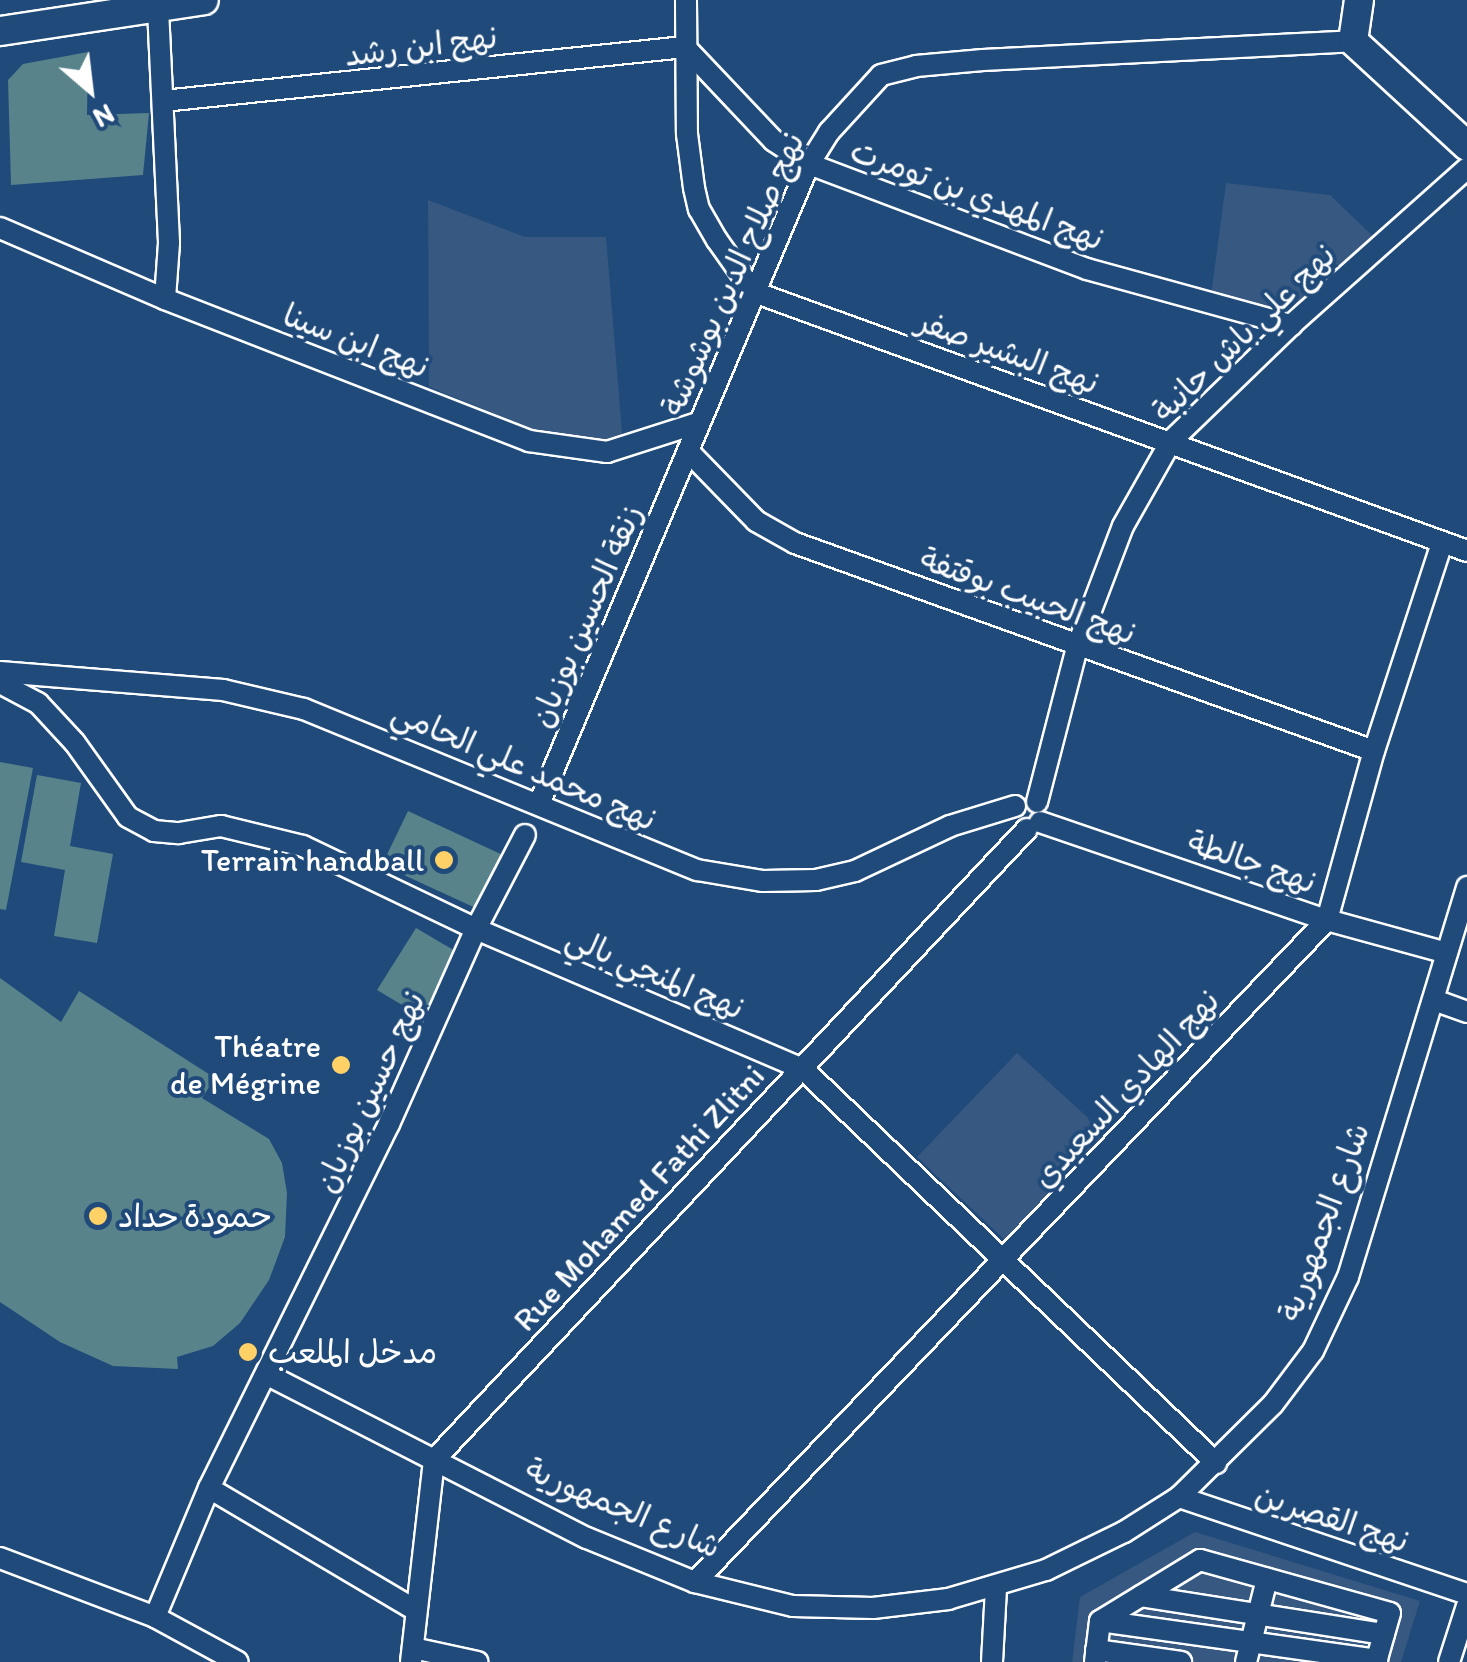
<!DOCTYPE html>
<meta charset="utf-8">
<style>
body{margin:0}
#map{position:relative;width:1467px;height:1662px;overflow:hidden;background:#1f4a7a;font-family:Itim,"Playpen Sans Arabic",sans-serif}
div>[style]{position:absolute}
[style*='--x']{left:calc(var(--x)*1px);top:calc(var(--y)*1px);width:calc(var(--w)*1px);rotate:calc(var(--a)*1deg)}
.built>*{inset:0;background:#365881}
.green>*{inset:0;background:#58838b}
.roads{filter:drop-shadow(2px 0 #fff) drop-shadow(-2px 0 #fff) drop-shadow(0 2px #fff) drop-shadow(0 -2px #fff)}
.street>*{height:20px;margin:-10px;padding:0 10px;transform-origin:10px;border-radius:10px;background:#1f4a7a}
.secondary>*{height:28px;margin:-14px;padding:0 14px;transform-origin:14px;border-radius:14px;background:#1f4a7a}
.dots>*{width:28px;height:28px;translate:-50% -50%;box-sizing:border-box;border:5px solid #1f4a7a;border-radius:50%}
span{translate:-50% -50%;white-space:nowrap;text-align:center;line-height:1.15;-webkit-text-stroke:8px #1f4a7a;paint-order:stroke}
.street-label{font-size:32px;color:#fff}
.poi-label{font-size:32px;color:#fff}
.right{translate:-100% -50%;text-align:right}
.left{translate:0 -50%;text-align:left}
.north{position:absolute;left:40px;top:40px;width:100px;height:100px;-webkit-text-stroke:8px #1f4a7a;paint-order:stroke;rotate:152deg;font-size:28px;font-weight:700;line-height:40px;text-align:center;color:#fff}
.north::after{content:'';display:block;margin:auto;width:35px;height:45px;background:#fff;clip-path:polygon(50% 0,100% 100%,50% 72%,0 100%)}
</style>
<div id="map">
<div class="built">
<i style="clip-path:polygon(1226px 183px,1330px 195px,1377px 240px,1293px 313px,1282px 317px,1210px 303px)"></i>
<i style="clip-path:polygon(428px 200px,525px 237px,606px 237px,623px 444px,560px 440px,429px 387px)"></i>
<i style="clip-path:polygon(1017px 1053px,1108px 1136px,1008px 1243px,917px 1157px)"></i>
<i style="clip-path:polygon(1195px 1532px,1420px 1601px,1401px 1662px,1072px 1662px,1080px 1597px)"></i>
</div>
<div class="green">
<i style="clip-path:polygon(88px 52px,87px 115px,149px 113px,143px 175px,11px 185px,8px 80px,23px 64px)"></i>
<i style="clip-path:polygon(0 762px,33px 768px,6px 910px,0 909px)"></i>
<i style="clip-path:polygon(37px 775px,81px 783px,70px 846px,113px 854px,97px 943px,54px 936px,65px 870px,21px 862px)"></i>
<i style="clip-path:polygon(408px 811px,505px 856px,480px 910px,382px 865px)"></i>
<i style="clip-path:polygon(416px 928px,462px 955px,424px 1018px,377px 990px)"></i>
<i style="clip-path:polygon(0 978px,61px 1022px,79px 991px,215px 1078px,202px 1098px,269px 1139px,282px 1163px,287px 1193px,285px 1237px,269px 1280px,240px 1323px,213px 1346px,177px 1357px,178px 1369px,113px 1366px,60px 1342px,0 1302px)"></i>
</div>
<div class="roads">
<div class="street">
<i style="--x:686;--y:0;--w:134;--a:89.6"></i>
<i style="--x:687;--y:134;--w:54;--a:82.6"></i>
<i style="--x:694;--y:188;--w:22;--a:77"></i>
<i style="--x:699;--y:209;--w:36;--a:60"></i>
<i style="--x:717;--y:240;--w:64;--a:54.6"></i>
<i style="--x:754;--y:292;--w:759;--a:19.96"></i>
<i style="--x:158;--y:9;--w:234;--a:87.3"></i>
<i style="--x:169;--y:243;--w:56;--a:94.1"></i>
<i style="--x:163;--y:101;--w:525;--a:-5.91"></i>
<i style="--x:685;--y:47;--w:129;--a:46.6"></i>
<i style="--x:774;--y:141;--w:42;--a:33.3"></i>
<i style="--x:809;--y:164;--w:297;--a:20.7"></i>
<i style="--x:1087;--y:269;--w:212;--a:15.4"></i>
<i style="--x:0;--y:228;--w:180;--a:23.3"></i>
<i style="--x:165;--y:299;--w:391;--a:21.3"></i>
<i style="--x:529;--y:441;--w:79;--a:8"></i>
<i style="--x:607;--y:452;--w:96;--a:-17.7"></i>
<i style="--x:689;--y:452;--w:96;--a:45.8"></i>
<i style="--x:756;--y:521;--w:45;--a:29.4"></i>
<i style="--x:795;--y:543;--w:615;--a:19.76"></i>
<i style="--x:0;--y:672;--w:224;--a:4.6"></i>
<i style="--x:223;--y:690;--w:83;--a:13.2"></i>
<i style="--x:304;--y:709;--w:425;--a:22.3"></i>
<i style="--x:697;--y:870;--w:67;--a:9.5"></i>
<i style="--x:763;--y:881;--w:53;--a:-1.1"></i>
<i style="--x:816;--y:880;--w:40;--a:-13"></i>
<i style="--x:855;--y:871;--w:105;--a:-25.3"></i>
<i style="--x:950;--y:826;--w:68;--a:-17.1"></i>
<i style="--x:0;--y:683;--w:43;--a:27.8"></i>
<i style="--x:38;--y:703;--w:54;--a:47.2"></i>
<i style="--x:75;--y:743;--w:91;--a:54.4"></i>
<i style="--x:128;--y:817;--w:30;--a:28"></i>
<i style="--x:154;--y:831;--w:25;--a:5"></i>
<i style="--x:179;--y:833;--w:43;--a:-9.5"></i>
<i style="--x:221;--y:826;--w:84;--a:13.7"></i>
<i style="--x:303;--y:846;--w:192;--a:25.6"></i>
<i style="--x:476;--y:929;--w:356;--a:23.2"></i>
<i style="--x:803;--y:1069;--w:571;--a:43.65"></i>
<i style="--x:1037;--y:802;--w:160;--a:-75.5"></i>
<i style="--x:1077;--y:647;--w:129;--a:-69.2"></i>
<i style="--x:1123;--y:526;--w:98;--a:-60.5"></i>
<i style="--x:1171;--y:441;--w:167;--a:-44"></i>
<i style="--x:1291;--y:325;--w:236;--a:-41.7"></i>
<i style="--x:539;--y:804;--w:695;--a:-67.13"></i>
<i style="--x:809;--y:164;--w:38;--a:-58"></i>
<i style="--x:829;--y:132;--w:77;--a:-47.6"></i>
<i style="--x:881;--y:75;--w:36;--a:-14"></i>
<i style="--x:916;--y:66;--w:67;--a:-5.1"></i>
<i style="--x:983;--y:60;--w:370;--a:-2.9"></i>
<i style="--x:1040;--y:822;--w:303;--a:18.9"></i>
<i style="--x:1327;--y:920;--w:124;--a:15.4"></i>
<i style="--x:1434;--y:1000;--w:35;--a:20"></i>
<i style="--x:268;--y:1375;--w:358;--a:27.1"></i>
<i style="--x:587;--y:1538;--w:117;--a:22.2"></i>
<i style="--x:695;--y:1582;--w:101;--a:13.8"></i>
<i style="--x:793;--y:1606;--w:80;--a:1.4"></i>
<i style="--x:873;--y:1608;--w:76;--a:-6.8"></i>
<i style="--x:948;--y:1599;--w:102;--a:-16.5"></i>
<i style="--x:1046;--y:1570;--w:87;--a:-26"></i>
<i style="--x:1124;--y:1532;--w:65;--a:-32.5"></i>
<i style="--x:1179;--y:1497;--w:132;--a:-44.7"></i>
<i style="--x:1273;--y:1404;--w:66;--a:-53"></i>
<i style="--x:1313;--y:1351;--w:82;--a:-64.7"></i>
<i style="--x:1348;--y:1277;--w:408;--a:-73"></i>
<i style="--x:209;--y:1488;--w:239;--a:30.6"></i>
<i style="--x:1179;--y:1497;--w:304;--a:18.6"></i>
<i style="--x:0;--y:1558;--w:166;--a:20.8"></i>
<i style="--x:155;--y:1617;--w:140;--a:-67.3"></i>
<i style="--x:209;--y:1488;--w:406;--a:-63.7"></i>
<i style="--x:389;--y:1124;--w:214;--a:-66"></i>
<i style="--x:476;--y:929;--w:106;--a:-62.5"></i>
<i style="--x:695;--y:1582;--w:915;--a:-46.33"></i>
<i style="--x:1327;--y:920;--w:175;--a:-74.5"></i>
<i style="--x:1374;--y:751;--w:219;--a:-71.9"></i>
<i style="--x:1141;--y:1596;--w:246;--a:8.9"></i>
<i style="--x:155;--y:1617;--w:94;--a:28.5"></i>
<i style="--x:1100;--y:1621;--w:280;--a:8"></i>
<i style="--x:413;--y:1648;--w:66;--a:12.2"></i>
<i style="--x:1096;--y:1650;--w:86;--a:8"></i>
<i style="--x:411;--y:1662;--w:203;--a:-83.5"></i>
<i style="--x:434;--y:1460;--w:866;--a:-46.78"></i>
<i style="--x:992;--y:1662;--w:75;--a:-86.9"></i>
<i style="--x:1095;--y:1662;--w:41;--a:-83"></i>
<i style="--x:1100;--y:1621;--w:117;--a:-31.4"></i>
<i style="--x:1200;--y:1560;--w:197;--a:15.6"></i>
<i style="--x:1390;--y:1613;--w:51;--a:105.9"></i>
<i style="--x:1246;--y:1662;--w:86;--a:-75.8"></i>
<i style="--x:1449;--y:1662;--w:59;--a:-72.2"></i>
</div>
<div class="secondary">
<i style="--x:1359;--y:0;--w:41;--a:98.3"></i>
<i style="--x:1353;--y:41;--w:155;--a:42.6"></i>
<i style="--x:0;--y:31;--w:206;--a:-8.6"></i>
</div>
</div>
<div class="dots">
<i style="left:444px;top:860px;background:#ffd166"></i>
<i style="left:341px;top:1065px;background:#ffd166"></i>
<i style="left:98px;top:1216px;background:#ffd166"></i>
<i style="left:248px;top:1352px;background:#ffd166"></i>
</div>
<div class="street-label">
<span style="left:421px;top:46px;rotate:-7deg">نهج ابن رشد</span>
<span style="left:977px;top:195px;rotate:20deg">نهج المهدي بن تومرت</span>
<span style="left:733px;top:274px;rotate:-66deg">نهج صلاح الدين بوشوشة</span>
<span style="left:1244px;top:333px;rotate:-44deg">نهج علي باش حانبة</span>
<span style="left:356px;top:341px;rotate:21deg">نهج ابن سينا</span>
<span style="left:1008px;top:352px;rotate:20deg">نهج البشير صفر</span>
<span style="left:1028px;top:596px;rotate:20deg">نهج الحبيب بوقتفة</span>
<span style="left:586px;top:616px;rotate:-67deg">زنقة الحسين بوزيان</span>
<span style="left:524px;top:766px;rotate:23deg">نهج محمد علي الحامي</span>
<span style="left:1252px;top:862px;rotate:19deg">نهج جالطة</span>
<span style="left:655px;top:973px;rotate:23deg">نهج المنجي بالي</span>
<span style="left:1126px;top:1089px;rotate:-47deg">نهج الهادي السعيدي</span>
<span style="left:370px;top:1092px;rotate:-65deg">نهج حسين بوزيان</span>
<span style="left:639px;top:1198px;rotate:-47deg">Rue Mohamed Fathi Zlitni</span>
<span style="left:1324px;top:1222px;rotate:-70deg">شارع الجمهورية</span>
<span style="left:623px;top:1508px;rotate:23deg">شارع الجمهورية</span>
<span style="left:1332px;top:1518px;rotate:18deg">نهج القصرين</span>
</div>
<div class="poi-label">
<span class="right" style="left:424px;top:860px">Terrain handball</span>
<span class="right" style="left:321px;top:1065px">Théatre<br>de Mégrine</span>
<span class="left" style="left:118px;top:1216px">حمودة حداد</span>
<span class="left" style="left:268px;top:1352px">مدخل الملعب</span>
</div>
<div class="north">N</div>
</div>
